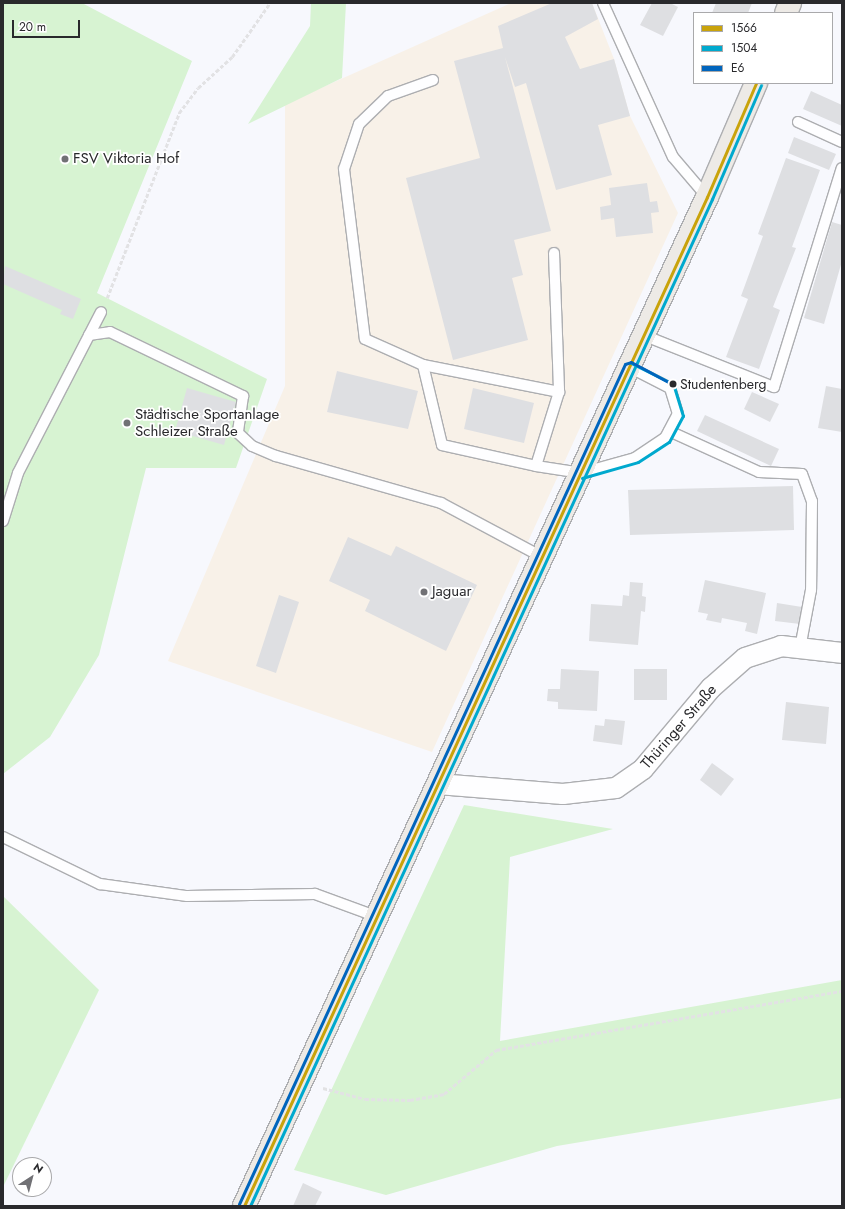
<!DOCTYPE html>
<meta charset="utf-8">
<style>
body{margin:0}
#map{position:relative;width:845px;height:1209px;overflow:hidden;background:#f7f8fd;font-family:Jost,sans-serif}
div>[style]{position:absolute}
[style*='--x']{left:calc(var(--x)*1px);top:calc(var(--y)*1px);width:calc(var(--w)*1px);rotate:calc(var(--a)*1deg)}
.commercial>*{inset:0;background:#f8f1e8}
.green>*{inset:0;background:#d7f3d2}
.building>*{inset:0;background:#dedfe2}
.path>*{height:2.5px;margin-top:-1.25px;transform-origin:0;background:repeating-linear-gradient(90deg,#e2e2e4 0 4px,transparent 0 6px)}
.roads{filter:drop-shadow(1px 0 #adaeb1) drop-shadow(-1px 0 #adaeb1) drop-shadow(0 1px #adaeb1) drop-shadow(0 -1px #adaeb1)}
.lane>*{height:10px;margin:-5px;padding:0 5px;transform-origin:5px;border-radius:5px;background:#fefeff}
.street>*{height:20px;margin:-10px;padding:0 10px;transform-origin:10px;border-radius:10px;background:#fefeff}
.primary>*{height:22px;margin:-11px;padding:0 11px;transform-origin:11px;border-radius:11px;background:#edeae6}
.bus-1>*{height:3px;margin:-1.5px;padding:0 1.5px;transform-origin:1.5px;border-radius:1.5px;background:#c9a30b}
.bus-2>*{height:3px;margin:-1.5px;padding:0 1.5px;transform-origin:1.5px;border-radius:1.5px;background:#00a9ce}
.bus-3>*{height:3px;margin:-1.5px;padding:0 1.5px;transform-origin:1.5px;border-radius:1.5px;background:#0065bd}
.dots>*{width:11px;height:11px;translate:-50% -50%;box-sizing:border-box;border:2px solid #fff;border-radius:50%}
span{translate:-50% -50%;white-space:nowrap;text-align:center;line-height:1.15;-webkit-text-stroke:3.5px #fff;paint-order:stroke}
.bus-label{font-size:14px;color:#29292c}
.left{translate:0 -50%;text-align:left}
.poi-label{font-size:15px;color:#29292c}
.street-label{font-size:15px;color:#29292c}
.frame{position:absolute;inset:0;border:4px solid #29292c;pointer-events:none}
.legend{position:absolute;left:693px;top:12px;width:140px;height:72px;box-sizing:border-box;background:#fff;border:1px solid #a9a9ab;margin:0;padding:5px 7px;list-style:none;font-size:12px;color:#29292c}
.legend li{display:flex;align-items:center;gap:8px;height:20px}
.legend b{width:20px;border:1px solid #a9a9ab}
.north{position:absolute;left:12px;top:1157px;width:40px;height:40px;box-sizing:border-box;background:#fff;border:1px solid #a9a9ab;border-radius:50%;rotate:36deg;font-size:11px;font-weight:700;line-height:16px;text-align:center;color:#29292c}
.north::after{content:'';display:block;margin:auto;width:14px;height:18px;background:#717175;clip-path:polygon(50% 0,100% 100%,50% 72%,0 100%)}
.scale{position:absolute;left:12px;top:20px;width:68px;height:18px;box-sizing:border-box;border:2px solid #29292c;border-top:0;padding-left:5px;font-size:12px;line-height:14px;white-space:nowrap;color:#29292c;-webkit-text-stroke:3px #fff;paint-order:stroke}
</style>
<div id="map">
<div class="commercial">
<i style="clip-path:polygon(511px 3px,592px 3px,614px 59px,630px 116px,678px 213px,432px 752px,168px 661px,285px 386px,285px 104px)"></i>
</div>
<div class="green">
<i style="clip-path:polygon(3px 3px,82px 3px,192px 61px,97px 293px,267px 379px,236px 468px,146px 468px,99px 655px,50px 737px,3px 774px)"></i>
<i style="clip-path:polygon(311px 3px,346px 3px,342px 78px,248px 124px,310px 26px)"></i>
<i style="clip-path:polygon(464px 805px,613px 829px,510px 857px,500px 1041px,842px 980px,842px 1098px,557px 1146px,386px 1195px,294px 1170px)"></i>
<i style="clip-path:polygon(3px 896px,99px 990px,3px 1187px)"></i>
</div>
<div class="building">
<i style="clip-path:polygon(552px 3px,592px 3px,598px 19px,565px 37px,580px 69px,614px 59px,630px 116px,598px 125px,612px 175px,556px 190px,526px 83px,515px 87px,505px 57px,551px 231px,514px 240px,523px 275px,512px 278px,528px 340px,453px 360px,406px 178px,480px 158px,454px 61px,503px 48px,498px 26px)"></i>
<i style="clip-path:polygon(652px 3px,670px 3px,678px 7px,663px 36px,640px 25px)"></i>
<i style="clip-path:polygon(716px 3px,752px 3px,748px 13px,712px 13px)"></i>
<i style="clip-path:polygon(811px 91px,842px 105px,842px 126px,803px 109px)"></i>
<i style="clip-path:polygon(794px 137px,836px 154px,829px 170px,788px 153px)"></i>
<i style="clip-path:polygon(786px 158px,820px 170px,792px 247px,796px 248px,773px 307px,780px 310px,759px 369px,726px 357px,748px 299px,741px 296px,763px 236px,758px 234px)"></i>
<i style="clip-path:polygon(647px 183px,650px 202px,657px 201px,659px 212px,651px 213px,653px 233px,616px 237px,614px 218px,601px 220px,600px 207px,611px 205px,609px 188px)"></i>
<i style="clip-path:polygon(832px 222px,842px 225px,842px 261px,824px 324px,804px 318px)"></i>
<i style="clip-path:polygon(5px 266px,81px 299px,73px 319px,60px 314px,62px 310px,3px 284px)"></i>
<i style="clip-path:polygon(337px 371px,418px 391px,408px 429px,327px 412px)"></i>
<i style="clip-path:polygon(826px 386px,842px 389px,842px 432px,818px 428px)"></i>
<i style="clip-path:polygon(187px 388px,236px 402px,224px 445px,175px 431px)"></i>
<i style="clip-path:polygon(473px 388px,534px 403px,524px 443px,464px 429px)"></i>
<i style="clip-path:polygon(752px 392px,779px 404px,770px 422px,744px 409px)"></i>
<i style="clip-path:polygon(705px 415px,779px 449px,771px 466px,697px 431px)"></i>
<i style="clip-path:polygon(793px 486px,794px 530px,630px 535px,628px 490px)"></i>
<i style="clip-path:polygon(348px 537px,391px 556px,396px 546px,477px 585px,446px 651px,365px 611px,370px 600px,329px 581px)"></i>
<i style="clip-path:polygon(705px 580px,766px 593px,757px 634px,745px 631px,747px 623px,722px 618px,721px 623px,706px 620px,708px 614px,698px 612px)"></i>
<i style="clip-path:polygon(630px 582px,643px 583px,642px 596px,646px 597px,645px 612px,641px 611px,638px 645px,589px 641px,591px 604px,622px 606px,623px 595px,629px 596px)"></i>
<i style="clip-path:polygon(279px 595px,299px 602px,276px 673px,256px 666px)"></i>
<i style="clip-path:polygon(777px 603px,802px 607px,800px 624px,775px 621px)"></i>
<i style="clip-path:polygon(561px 669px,599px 671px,597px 711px,558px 709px,558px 702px,547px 701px,548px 689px,560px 689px)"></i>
<i style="clip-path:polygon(634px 669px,667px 669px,667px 700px,634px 700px)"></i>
<i style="clip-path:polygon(786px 702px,829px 707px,826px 744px,782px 740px)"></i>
<i style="clip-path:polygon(605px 719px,625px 721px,622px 745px,593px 741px,595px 725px,604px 726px)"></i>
<i style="clip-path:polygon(712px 763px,734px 779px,721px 796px,700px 780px)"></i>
<i style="clip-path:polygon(303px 1183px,322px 1192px,315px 1206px,293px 1206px)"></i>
</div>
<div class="path">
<i style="--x:107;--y:298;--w:199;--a:-68.7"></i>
<i style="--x:179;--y:113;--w:31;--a:-53"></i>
<i style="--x:198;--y:88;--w:46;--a:-42.4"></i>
<i style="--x:232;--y:57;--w:66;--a:-54.9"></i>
<i style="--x:323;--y:1088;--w:43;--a:14.7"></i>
<i style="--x:365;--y:1099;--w:45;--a:1.3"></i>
<i style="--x:410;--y:1100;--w:35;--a:-10"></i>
<i style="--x:444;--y:1094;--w:68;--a:-40.2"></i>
<i style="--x:496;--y:1050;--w:351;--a:-9.7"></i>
</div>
<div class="roads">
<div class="lane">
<i style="--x:603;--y:3;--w:169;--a:65.6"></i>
<i style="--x:673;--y:157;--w:52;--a:49.6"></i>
<i style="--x:433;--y:80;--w:48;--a:160.4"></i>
<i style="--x:388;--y:96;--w:40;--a:136"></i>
<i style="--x:359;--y:124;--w:47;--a:108.4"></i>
<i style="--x:344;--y:169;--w:171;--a:83"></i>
<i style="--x:365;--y:339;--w:64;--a:24.1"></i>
<i style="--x:423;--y:365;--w:139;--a:11.2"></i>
<i style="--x:559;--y:392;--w:77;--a:107.3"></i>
<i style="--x:536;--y:466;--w:46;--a:8.8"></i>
<i style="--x:581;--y:473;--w:56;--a:-15.5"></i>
<i style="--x:635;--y:458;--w:36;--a:-34"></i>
<i style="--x:665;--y:438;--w:27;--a:-62"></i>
<i style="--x:678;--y:414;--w:27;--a:-107"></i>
<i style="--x:670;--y:388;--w:46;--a:-152.9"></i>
<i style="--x:798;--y:122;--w:48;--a:24.4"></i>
<i style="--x:554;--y:253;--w:139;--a:87.9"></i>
<i style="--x:89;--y:335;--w:21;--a:-8"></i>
<i style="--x:110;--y:332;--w:148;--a:25.7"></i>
<i style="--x:243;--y:396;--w:37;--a:98"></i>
<i style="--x:238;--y:433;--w:19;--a:43"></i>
<i style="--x:252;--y:446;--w:26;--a:23"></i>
<i style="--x:276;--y:456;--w:172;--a:15.9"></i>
<i style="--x:441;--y:503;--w:115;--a:28.1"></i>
<i style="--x:643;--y:335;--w:141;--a:21.7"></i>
<i style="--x:774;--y:387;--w:229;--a:-72.8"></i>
<i style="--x:423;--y:365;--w:82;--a:76.6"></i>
<i style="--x:442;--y:445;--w:96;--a:12.6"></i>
<i style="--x:669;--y:431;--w:99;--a:24.5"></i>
<i style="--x:759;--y:472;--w:43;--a:2.7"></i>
<i style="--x:802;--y:474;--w:29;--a:70"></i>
<i style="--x:812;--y:501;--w:89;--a:90.6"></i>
<i style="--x:811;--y:590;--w:59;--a:100.7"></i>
<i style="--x:3;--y:521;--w:50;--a:-72.6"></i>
<i style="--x:18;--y:473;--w:181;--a:-62.7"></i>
<i style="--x:3;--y:837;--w:108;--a:25.9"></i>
<i style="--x:100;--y:884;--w:88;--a:7.9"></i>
<i style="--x:187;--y:896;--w:128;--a:-0.9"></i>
<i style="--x:315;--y:894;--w:67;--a:20.1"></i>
</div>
<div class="street">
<i style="--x:438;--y:784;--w:125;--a:4.6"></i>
<i style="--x:563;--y:794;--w:53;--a:-6.5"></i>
<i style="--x:616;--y:788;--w:33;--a:-35"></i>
<i style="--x:643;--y:769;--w:106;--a:-50"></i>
<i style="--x:711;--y:688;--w:45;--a:-41.4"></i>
<i style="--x:745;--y:658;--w:38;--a:-18"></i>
<i style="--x:781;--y:646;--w:61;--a:6.5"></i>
</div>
<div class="primary">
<i style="--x:786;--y:13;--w:11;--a:-68"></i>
<i style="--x:244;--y:1206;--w:1110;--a:-65.35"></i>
<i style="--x:707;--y:197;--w:124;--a:-66.7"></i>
</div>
</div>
<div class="bus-1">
<i style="--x:244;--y:1206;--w:1110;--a:-65.35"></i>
<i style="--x:707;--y:197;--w:124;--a:-66.7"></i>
</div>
<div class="bus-2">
<i style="--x:582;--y:478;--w:58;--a:-15.9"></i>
<i style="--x:638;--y:462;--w:37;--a:-33"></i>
<i style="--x:669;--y:442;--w:30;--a:-62"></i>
<i style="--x:683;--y:416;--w:34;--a:-107"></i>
<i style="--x:673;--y:384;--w:47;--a:-153.4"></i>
<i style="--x:250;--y:1206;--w:1108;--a:-65.35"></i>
<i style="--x:712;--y:199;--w:124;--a:-66.7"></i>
</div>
<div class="bus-3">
<i style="--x:239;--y:1204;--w:924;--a:-65.32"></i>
<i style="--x:625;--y:364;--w:6;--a:-18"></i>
<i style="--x:631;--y:362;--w:47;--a:28.2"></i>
</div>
<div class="dots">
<i style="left:65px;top:159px;background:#717175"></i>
<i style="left:673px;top:384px;background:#29292c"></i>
<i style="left:127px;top:423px;background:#717175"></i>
<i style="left:424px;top:592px;background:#717175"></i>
</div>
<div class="bus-label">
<span class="left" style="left:680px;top:384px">Studentenberg</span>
</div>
<div class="poi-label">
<span class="left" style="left:73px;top:159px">FSV Viktoria Hof</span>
<span class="left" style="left:135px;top:423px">Städtische Sportanlage<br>Schleizer Straße</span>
<span class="left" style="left:432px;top:592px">Jaguar</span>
</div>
<div class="street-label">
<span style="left:679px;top:727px;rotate:-49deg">Thüringer Straße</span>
</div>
<div class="frame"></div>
<ul class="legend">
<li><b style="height:5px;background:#c9a30b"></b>1566</li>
<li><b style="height:5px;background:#00a9ce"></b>1504</li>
<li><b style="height:5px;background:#0065bd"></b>E6</li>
</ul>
<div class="north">N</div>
<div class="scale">20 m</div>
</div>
